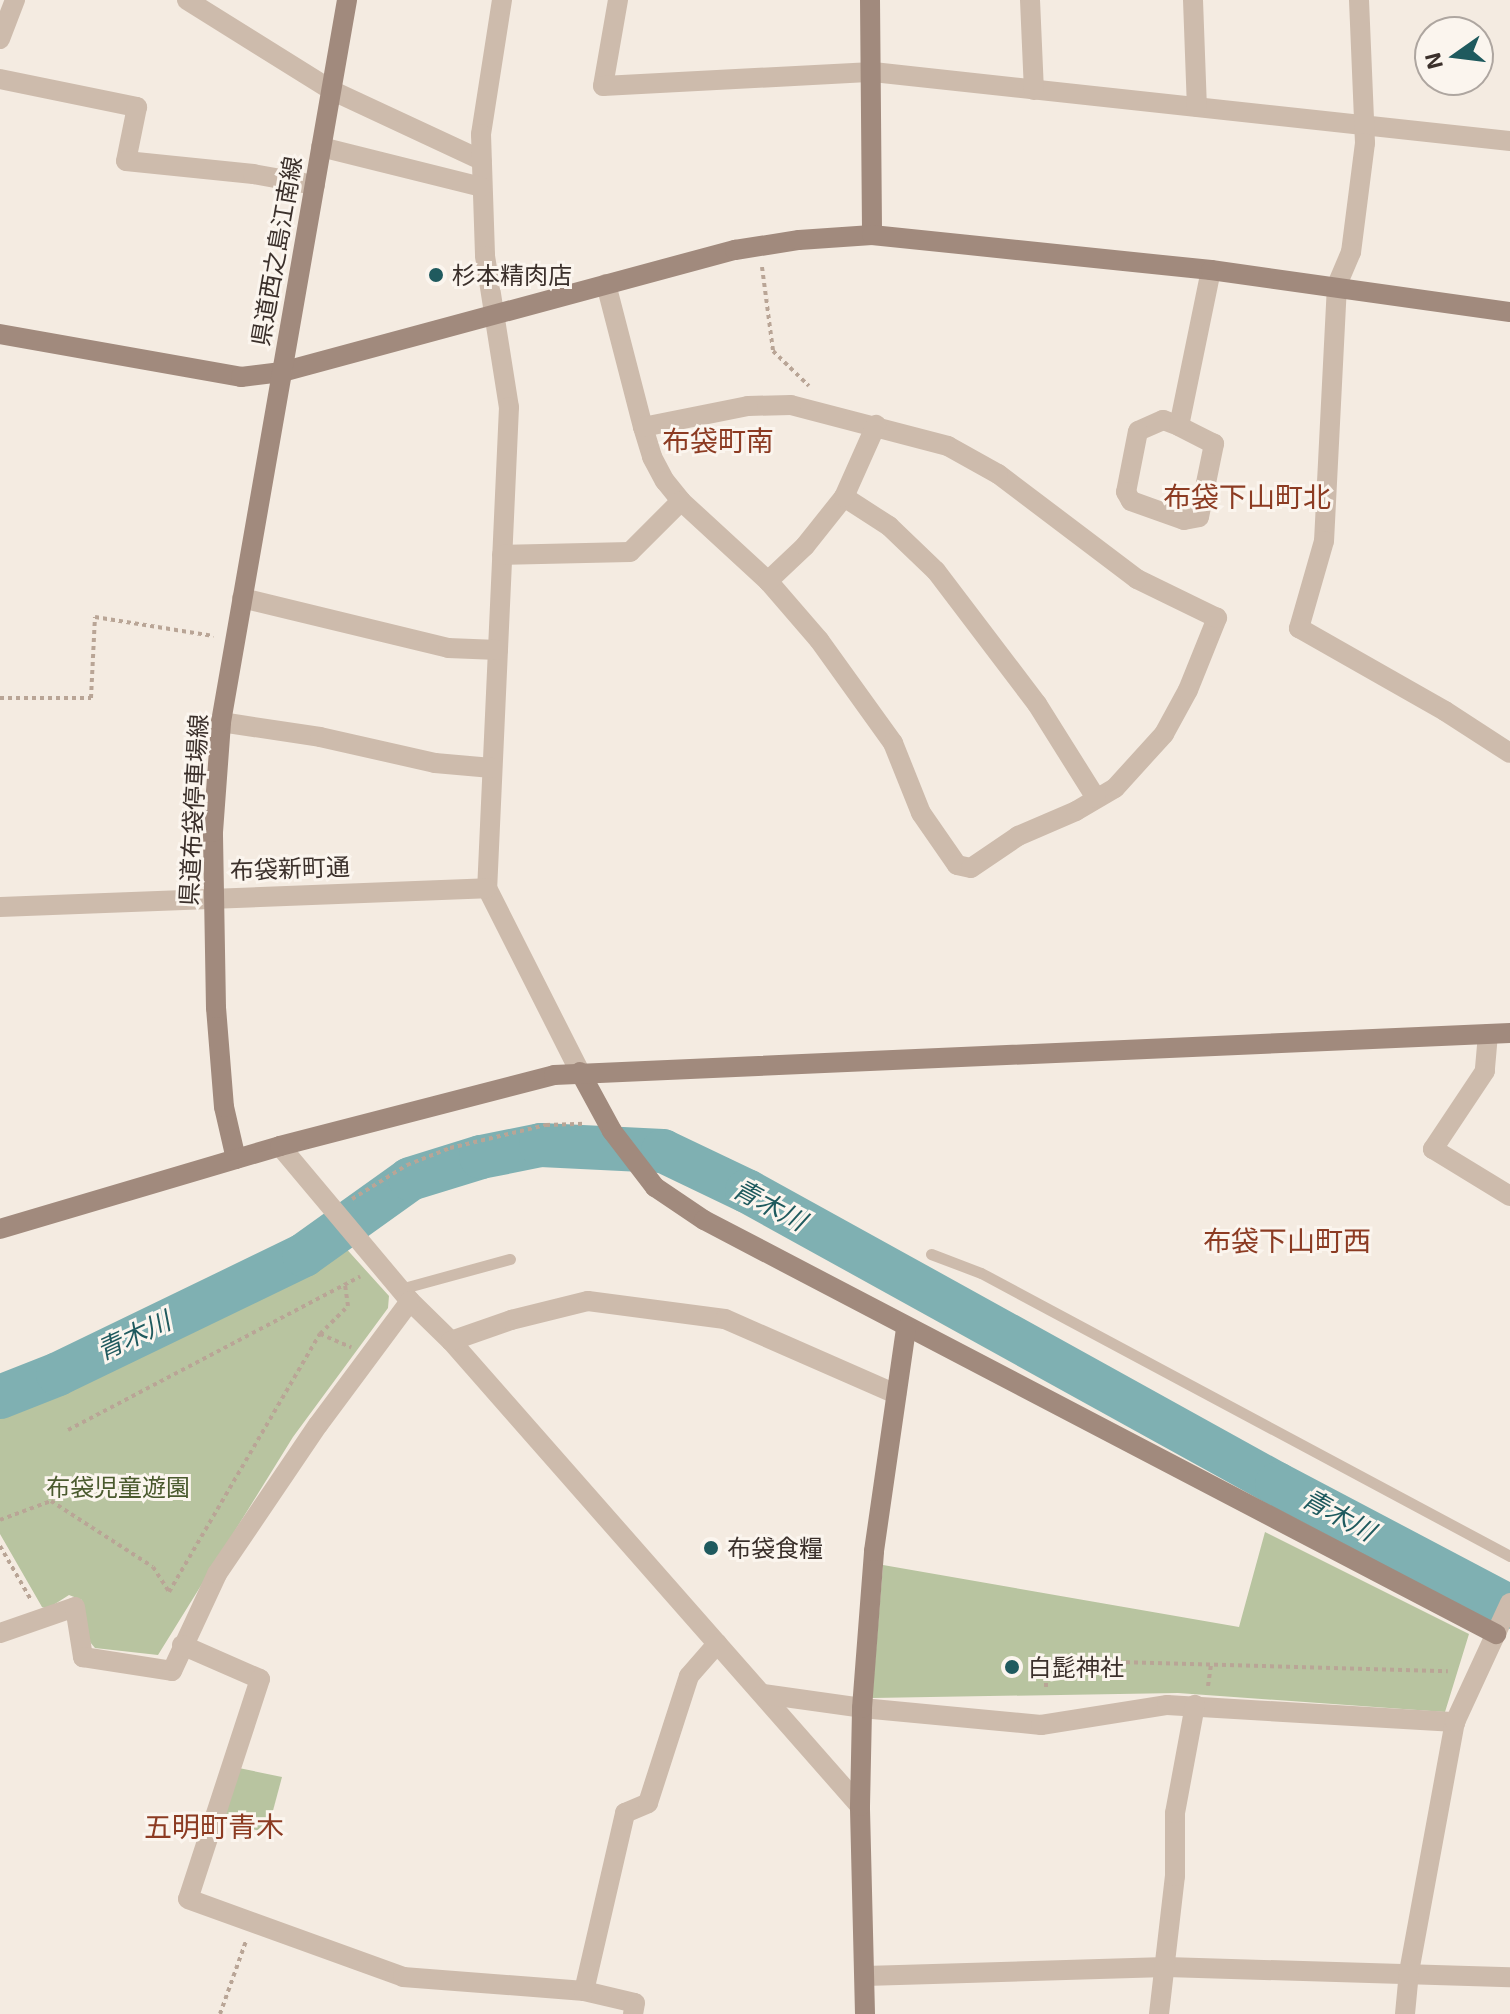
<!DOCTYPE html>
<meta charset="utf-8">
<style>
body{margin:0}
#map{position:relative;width:1510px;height:2014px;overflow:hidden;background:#f4ebe1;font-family:"Exo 2","Noto Sans JP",sans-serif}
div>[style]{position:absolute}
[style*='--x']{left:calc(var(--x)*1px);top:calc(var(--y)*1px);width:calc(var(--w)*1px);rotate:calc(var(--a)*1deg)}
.green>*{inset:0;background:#b8c4a0}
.river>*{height:44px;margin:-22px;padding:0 22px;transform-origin:22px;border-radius:22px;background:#7fb0b2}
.path>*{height:4px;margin-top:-2px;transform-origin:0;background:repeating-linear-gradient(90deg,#b9a596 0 4px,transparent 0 8px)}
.lane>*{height:11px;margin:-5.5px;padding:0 5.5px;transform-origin:5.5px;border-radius:5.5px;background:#cdbbac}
.street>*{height:20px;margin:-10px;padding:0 10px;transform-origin:10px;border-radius:10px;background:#cdbbac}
.secondary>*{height:20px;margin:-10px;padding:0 10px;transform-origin:10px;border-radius:10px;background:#a18a7d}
.dots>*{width:22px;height:22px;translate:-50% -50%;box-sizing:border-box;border:4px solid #fbf5ee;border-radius:50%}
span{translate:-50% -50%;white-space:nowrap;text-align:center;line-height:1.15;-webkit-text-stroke:6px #fbf5ee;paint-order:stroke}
.street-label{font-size:24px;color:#3b302b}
.poi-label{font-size:24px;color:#3b302b}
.left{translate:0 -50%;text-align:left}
.park-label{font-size:24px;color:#4a5a2e}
.water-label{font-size:26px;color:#1f5a5e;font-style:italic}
.quarter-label{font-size:28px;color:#8c3b22}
.north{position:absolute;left:1414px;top:16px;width:80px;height:80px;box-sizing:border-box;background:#fbf5ee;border:2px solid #aea6a0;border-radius:50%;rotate:256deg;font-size:22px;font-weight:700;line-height:32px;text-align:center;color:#3b302b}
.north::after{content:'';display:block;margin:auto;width:28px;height:36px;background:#1f5a5e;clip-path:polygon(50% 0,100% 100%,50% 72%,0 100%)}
</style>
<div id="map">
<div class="green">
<i style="clip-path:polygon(342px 1244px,389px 1296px,388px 1308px,293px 1437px,158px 1655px,95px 1648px,85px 1636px,82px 1600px,69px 1595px,47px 1609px,42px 1607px,0 1534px,0 1413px)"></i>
<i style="clip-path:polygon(1265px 1532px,1469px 1634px,1445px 1712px,1178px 1693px,872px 1698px,883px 1565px,1239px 1627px)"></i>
<i style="clip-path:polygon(234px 1767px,282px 1777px,267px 1833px,222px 1821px)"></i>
</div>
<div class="river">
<i style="--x:0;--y:1397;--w:62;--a:-21.6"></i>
<i style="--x:58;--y:1374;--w:273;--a:-25.8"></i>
<i style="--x:304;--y:1255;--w:130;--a:-35.6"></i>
<i style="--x:410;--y:1179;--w:74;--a:-17.2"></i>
<i style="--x:481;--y:1157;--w:61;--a:-11.3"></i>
<i style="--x:541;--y:1145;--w:122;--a:2.8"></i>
<i style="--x:663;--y:1151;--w:93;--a:25.5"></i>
<i style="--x:747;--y:1191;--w:606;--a:28.94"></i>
<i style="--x:1277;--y:1484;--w:263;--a:27.8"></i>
</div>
<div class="path">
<i style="--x:762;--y:267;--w:85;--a:82.5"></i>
<i style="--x:773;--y:351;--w:50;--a:44.2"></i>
<i style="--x:0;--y:698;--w:91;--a:0"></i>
<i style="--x:91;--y:698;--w:81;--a:-87.2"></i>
<i style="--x:95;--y:617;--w:120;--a:9.1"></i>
<i style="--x:352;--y:1199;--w:65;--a:-31.7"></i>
<i style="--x:407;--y:1165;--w:46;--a:-21.6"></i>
<i style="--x:450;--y:1148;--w:99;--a:-13.5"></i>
<i style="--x:546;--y:1125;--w:38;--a:-2"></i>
<i style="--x:320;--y:1334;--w:34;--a:23"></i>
<i style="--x:68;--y:1430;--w:330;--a:-27.7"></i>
<i style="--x:0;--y:1520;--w:54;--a:-20.4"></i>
<i style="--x:51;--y:1501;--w:121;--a:32.9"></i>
<i style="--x:153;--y:1567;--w:30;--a:57"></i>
<i style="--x:169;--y:1592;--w:299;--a:-59.7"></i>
<i style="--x:320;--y:1334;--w:40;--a:-45"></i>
<i style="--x:348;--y:1306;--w:21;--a:-98"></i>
<i style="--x:0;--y:1546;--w:62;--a:60.1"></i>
<i style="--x:1208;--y:1686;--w:21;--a:-82"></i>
<i style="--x:1046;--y:1687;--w:27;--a:-90"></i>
<i style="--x:1046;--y:1660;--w:402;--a:1.6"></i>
<i style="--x:220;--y:2014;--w:77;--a:-70.4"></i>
</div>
<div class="lane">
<i style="--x:931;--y:1254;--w:53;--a:20.8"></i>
<i style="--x:981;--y:1273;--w:600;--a:28.15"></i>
<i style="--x:400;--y:1289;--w:114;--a:-15.3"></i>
</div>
<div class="street">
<i style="--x:187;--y:0;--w:170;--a:32"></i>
<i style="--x:331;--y:90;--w:166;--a:25"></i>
<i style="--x:502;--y:0;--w:136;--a:98.9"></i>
<i style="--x:481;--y:134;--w:122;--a:88.1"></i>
<i style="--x:485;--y:256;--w:153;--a:81"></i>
<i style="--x:509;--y:407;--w:482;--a:92.6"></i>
<i style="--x:487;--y:888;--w:206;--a:63.2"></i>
<i style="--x:618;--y:0;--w:87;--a:99.9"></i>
<i style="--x:603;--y:86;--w:270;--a:-3"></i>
<i style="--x:873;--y:72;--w:641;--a:6.18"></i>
<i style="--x:1030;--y:0;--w:90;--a:87.5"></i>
<i style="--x:1193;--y:0;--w:107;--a:87.9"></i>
<i style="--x:1359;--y:0;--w:143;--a:87.6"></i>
<i style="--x:1365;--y:143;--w:110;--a:97.3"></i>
<i style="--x:1351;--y:252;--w:36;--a:113"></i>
<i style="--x:1337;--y:285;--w:256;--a:92.9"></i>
<i style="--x:1324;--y:541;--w:91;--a:106"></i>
<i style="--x:1299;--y:628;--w:168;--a:29.6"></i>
<i style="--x:1445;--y:711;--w:77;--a:32.9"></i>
<i style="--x:0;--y:39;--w:42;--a:-69"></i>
<i style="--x:0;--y:79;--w:140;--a:11.6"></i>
<i style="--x:137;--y:107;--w:55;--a:101.5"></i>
<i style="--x:126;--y:161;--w:128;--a:5.8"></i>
<i style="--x:253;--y:174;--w:63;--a:10.1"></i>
<i style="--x:321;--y:147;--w:165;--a:14"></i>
<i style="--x:606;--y:284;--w:148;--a:75.5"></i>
<i style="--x:643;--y:427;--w:31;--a:73"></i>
<i style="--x:652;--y:457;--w:27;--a:62"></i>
<i style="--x:665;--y:481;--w:26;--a:51"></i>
<i style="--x:681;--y:501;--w:118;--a:42.6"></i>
<i style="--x:768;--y:581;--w:78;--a:49.2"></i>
<i style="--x:819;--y:640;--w:127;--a:54.3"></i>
<i style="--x:893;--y:743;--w:75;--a:68.2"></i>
<i style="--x:921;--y:813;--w:63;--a:55.3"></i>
<i style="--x:957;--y:865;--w:14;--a:12"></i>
<i style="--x:971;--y:868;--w:57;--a:-34.2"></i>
<i style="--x:1018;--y:836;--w:63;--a:-23.3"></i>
<i style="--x:1076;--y:811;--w:45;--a:-30.5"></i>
<i style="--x:1115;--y:788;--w:73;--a:-47.8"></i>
<i style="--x:1164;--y:734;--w:50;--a:-61.4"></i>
<i style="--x:1188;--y:690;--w:78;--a:-68.1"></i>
<i style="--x:1217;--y:618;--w:89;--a:-154"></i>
<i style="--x:1137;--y:579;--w:174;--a:-142.9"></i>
<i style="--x:998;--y:474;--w:57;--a:-150.8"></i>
<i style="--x:948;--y:446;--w:162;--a:-165.4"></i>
<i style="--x:791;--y:405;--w:43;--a:178.7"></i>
<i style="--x:748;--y:406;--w:107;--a:168.7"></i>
<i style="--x:1179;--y:426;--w:17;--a:-159"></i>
<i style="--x:1163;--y:420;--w:27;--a:156"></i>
<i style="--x:1138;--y:431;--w:62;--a:101.1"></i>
<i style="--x:1126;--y:492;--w:10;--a:61"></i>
<i style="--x:1131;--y:501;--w:56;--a:19.7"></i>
<i style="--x:1184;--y:520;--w:15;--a:-11"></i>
<i style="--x:1199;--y:517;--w:75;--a:-78.4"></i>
<i style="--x:1214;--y:444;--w:39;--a:-153"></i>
<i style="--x:1179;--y:426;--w:159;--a:-78.4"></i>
<i style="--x:844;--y:497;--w:54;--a:32.8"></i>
<i style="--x:889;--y:526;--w:65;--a:43.8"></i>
<i style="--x:936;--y:571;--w:167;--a:52.8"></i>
<i style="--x:1037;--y:704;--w:111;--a:57.9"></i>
<i style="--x:502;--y:555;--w:128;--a:-1.3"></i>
<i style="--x:630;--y:552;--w:72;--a:-45"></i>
<i style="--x:768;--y:581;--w:51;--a:-43.4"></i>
<i style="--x:805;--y:546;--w:63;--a:-51.5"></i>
<i style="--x:844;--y:497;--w:79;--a:-66"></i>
<i style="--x:242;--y:598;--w:212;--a:13.6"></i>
<i style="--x:448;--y:648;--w:50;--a:2.3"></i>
<i style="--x:221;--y:722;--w:100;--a:8.6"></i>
<i style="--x:320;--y:737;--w:118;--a:12.7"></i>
<i style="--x:435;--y:763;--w:57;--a:5"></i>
<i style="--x:0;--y:907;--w:487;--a:-2.2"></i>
<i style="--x:1488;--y:1034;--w:37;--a:95"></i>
<i style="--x:1485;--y:1071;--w:94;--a:123.7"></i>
<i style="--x:1433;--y:1149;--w:90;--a:31.4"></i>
<i style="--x:280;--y:1146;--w:202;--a:50"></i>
<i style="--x:410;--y:1301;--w:57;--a:44.3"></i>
<i style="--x:451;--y:1341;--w:619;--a:48.67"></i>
<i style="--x:451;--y:1341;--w:64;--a:-19.3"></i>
<i style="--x:511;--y:1320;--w:79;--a:-13.9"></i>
<i style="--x:588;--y:1301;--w:138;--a:7.5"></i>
<i style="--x:725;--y:1319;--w:187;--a:23.7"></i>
<i style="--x:0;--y:1633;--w:79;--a:-19.1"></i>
<i style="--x:75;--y:1607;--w:51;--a:80.9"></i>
<i style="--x:83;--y:1657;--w:90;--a:8.9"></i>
<i style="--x:172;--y:1671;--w:107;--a:-65.1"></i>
<i style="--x:217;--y:1574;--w:180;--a:-55.9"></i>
<i style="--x:318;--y:1425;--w:154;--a:-53.4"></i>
<i style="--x:182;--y:1645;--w:85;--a:23.6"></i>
<i style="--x:260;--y:1679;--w:231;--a:108.1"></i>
<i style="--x:188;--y:1899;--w:229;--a:19.9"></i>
<i style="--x:403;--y:1977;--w:182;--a:4.4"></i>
<i style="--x:584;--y:1991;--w:52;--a:13.2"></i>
<i style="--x:635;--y:2003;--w:11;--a:100"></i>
<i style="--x:763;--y:1694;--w:100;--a:8"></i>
<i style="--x:862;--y:1708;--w:180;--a:5.4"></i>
<i style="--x:1041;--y:1725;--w:128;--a:-9"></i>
<i style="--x:1167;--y:1705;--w:289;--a:3.4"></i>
<i style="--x:865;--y:1976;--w:301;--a:-1.7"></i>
<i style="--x:1166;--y:1967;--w:344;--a:1.7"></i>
<i style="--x:584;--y:1991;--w:183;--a:-77"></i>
<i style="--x:625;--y:1813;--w:25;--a:-23"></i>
<i style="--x:648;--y:1803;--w:133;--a:-72.1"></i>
<i style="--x:689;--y:1676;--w:43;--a:-48.8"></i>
<i style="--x:1159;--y:2014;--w:139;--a:-83.4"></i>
<i style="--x:1175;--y:1876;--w:63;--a:-90"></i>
<i style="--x:1175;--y:1813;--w:110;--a:-79.5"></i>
<i style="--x:1405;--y:2014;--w:42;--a:-84.6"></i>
<i style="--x:1409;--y:1972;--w:254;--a:-79.6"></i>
<i style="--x:1455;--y:1722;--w:131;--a:-65.2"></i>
</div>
<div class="secondary">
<i style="--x:870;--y:0;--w:235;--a:89.5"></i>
<i style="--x:0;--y:334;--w:245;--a:10.1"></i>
<i style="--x:241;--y:377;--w:41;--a:-7"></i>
<i style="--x:282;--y:372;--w:469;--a:-15.1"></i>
<i style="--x:735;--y:250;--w:65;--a:-8.9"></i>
<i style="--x:799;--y:240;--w:73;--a:-3.9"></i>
<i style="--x:872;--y:235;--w:341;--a:5.9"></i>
<i style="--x:1211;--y:270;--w:302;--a:8"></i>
<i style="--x:580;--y:1072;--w:67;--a:61.5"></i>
<i style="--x:612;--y:1131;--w:71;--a:52.5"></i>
<i style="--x:655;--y:1187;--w:59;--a:34"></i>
<i style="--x:704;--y:1220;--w:894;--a:27.6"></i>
<i style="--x:236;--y:1159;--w:53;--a:-103"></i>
<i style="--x:224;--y:1107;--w:99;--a:-94.6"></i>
<i style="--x:216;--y:1008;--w:176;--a:-91"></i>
<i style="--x:213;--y:832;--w:110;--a:-85.8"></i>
<i style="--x:221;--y:722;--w:733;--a:-80.1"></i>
<i style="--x:0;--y:1229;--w:292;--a:-16.5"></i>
<i style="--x:280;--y:1146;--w:283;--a:-14.5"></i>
<i style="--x:554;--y:1075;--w:957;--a:-2.52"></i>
<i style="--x:865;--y:2014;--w:208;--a:-91.4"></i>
<i style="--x:860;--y:1806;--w:98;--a:-88.8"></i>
<i style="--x:862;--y:1708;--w:157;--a:-85.6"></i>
<i style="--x:874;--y:1551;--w:225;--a:-81.8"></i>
</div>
<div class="dots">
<i style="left:436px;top:275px;background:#1f5a5e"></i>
<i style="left:711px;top:1548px;background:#1f5a5e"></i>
<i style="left:1012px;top:1667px;background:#1f5a5e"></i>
</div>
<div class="street-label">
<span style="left:276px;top:251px;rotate:-80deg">県道西之島江南線</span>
<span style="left:193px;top:810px;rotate:-87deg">県道布袋停車場線</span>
<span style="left:290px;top:868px;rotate:-2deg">布袋新町通</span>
</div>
<div class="poi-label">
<span class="left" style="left:452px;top:275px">杉本精肉店</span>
<span class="left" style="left:727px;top:1548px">布袋食糧</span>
<span class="left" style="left:1028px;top:1667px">白髭神社</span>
</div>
<div class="park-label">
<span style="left:118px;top:1487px">布袋児童遊園</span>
</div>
<div class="water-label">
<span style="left:770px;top:1204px;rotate:28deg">青木川</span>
<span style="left:133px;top:1335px;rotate:-25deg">青木川</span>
<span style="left:1339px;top:1514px;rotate:29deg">青木川</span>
</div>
<div class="quarter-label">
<span style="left:718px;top:440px">布袋町南</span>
<span style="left:1247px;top:496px">布袋下山町北</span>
<span style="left:1287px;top:1240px">布袋下山町西</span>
<span style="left:214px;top:1826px">五明町青木</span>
</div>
<div class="north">N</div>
</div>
